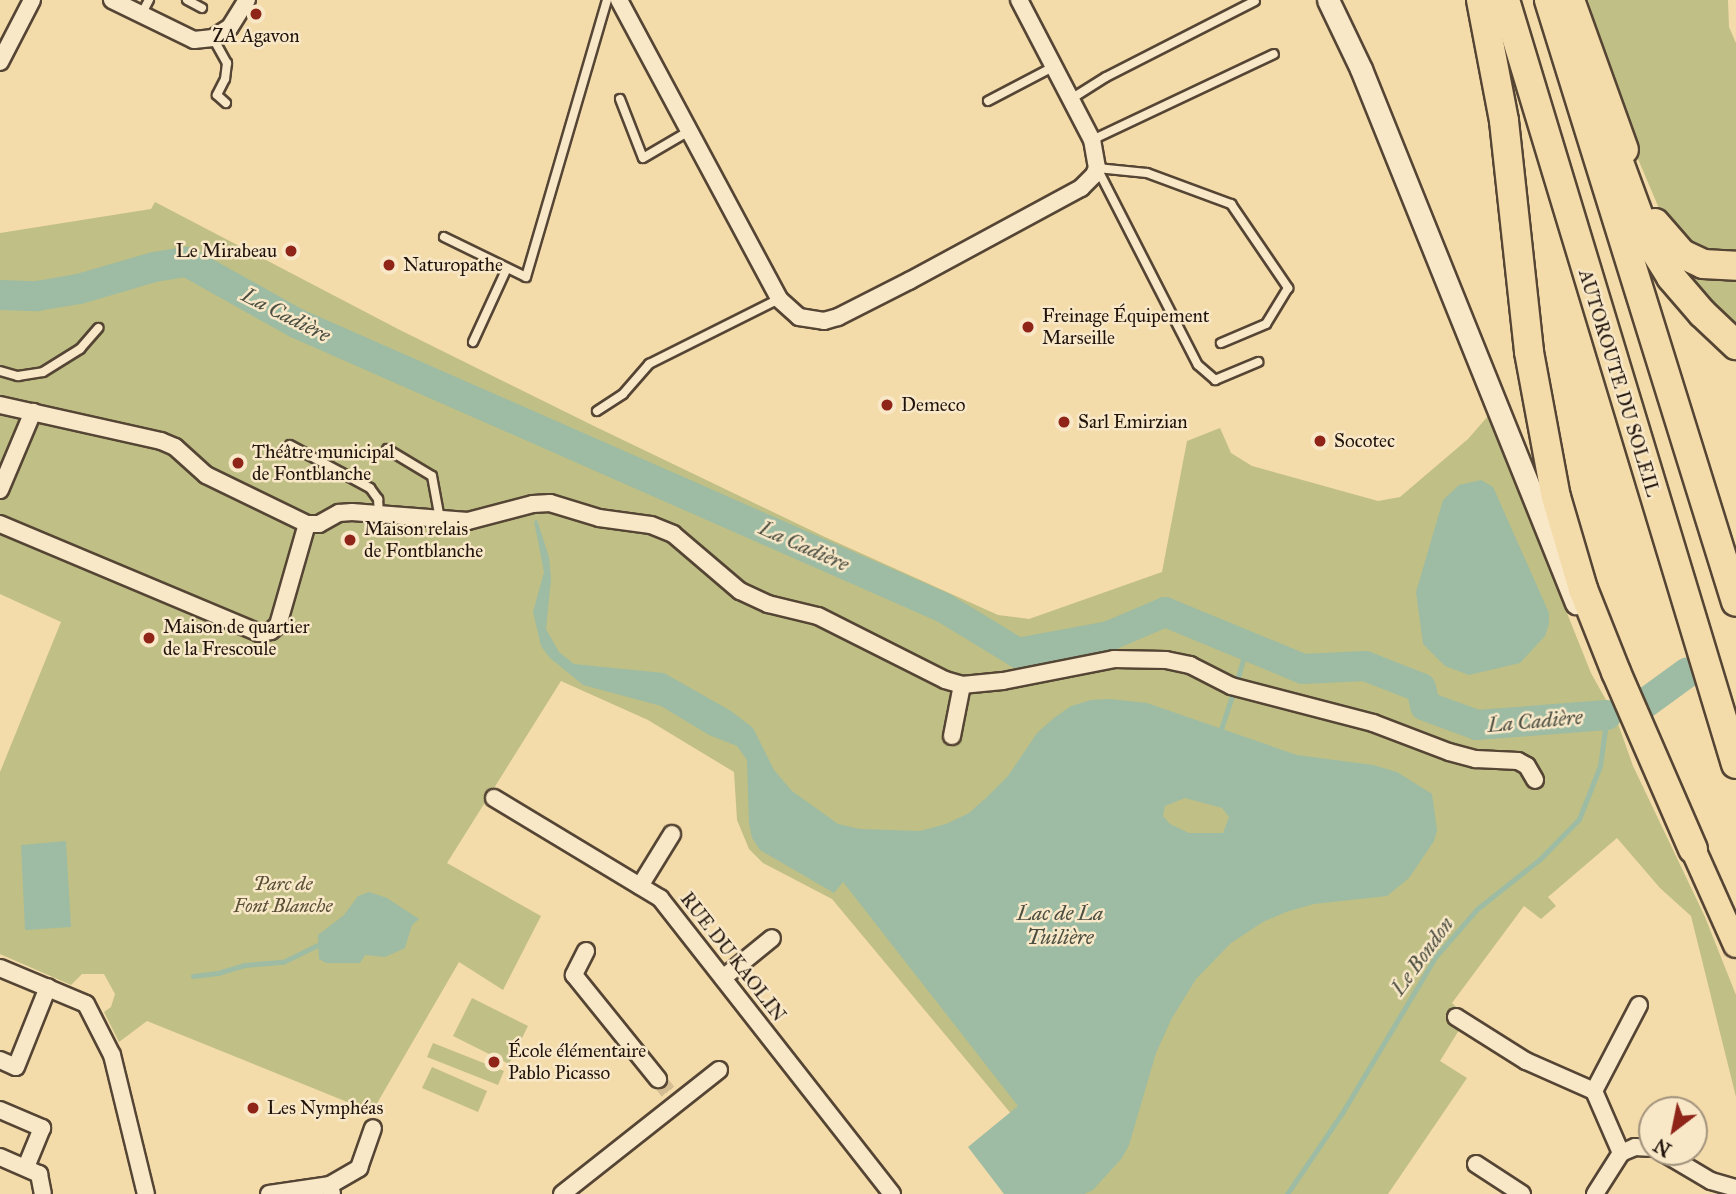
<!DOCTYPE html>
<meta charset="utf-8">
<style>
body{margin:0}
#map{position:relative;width:1736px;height:1194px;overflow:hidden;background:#f4dbaa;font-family:"IM FELL Great Primer",serif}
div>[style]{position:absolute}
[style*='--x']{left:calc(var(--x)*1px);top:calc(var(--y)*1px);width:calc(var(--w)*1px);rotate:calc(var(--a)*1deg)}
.green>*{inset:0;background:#c0bf85}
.water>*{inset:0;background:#9dbca3}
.stream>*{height:5px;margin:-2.5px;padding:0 2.5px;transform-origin:2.5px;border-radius:2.5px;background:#9dbca3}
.river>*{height:30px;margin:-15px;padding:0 15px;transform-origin:15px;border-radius:15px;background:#9dbca3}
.minor-tunnel>*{height:16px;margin-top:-8px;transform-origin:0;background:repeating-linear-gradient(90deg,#d4bd92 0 16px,transparent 0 24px)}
.roads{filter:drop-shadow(2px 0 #554534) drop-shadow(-2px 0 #554534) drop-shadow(0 2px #554534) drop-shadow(0 -2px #554534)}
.service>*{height:8px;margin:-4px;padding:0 4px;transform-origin:4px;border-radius:4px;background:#f8e8c8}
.minor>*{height:16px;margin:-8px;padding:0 8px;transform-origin:8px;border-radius:8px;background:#f8e8c8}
.secondary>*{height:21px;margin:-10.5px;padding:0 10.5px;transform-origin:10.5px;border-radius:10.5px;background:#f8e8c8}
.primary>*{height:24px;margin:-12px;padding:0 12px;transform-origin:12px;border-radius:12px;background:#f4dbaa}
.motorway>*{height:28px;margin:-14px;padding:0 14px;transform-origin:14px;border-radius:14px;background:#f4dbaa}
.dots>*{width:19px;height:19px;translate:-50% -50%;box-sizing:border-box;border:4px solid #f8e8c8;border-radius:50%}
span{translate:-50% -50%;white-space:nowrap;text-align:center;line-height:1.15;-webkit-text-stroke:5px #f8e8c8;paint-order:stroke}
.poi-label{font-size:19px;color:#20130c}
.right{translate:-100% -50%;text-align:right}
.left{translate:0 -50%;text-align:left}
.street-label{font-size:19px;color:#20130c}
.park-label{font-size:19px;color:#584f36;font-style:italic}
.water-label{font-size:21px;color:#4c4e41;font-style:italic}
.north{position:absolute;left:1638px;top:1096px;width:70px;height:70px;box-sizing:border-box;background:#f8e8c8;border:2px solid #a2937d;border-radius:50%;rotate:212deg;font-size:19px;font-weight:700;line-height:28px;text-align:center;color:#20130c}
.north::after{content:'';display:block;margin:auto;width:24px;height:32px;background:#8f2418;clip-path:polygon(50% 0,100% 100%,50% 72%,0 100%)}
</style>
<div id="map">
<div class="green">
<i style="clip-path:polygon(1588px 0,1728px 0,1729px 27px,1736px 43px,1736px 252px,1705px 250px,1686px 244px,1661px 213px,1638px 159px)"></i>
<i style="clip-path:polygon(155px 202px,398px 329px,596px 427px,825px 537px,998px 615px,1029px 619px,1162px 572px,1187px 441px,1220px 428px,1231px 453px,1252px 466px,1378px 501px,1400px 497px,1468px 439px,1488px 416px,1591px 673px,1616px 718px,1633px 766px,1705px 917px,1736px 995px,1736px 1097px,1691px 916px,1660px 888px,1617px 838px,1548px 897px,1556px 906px,1541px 919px,1524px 906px,1452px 1003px,1467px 1017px,1440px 1061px,1467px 1078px,1388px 1194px,1078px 1194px,832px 899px,763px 863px,749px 849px,737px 820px,734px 772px,648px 720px,561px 681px,447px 863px,541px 916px,503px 990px,459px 962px,372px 1112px,147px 1021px,119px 1042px,104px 1012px,111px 1007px,115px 994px,104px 974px,82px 974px,71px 985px,0 954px,0 772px,61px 622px,0 594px,0 233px,151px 209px)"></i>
<i style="clip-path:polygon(1673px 259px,1711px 279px,1736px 279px,1736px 327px,1712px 304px)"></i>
<i style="clip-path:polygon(472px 998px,528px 1026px,509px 1064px,453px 1036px)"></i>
<i style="clip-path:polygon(433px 1043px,504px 1071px,498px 1085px,427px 1057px)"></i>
<i style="clip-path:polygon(432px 1067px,487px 1091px,478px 1112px,422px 1088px)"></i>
</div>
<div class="water">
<i style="clip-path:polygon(1481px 480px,1493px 487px,1549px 613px,1549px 624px,1545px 636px,1520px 663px,1469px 675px,1445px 666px,1423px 644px,1416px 592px,1443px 500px,1459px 485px)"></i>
<i style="clip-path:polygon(evenodd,537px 520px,549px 557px,551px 579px,546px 629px,559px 652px,574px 664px,664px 673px,731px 711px,753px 728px,774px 770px,792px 791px,838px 824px,860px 829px,920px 831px,946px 824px,969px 813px,987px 797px,1008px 776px,1037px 733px,1054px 718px,1071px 706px,1091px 700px,1110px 699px,1147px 703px,1297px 755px,1373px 765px,1397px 772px,1432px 794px,1437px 830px,1434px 841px,1409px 878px,1387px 896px,1314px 904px,1286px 912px,1263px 922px,1231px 943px,1196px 979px,1172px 1018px,1156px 1053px,1129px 1145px,1122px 1158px,1093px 1190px,1084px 1194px,1004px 1194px,968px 1147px,1018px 1106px,843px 882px,834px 893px,760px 850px,752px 838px,749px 823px,747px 760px,737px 746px,709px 735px,661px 706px,583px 685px,550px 658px,541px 646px,533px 612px,544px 572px,534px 521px,537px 520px,1185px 798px,1222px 808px,1229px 817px,1223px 833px,1189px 833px,1170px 824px,1163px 816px,1165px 806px,1185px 798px)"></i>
<i style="clip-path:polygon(66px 841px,71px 927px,25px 930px,21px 845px)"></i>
<i style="clip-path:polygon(369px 892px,387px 898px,419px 919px,412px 925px,405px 948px,385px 957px,365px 955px,360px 963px,326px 963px,319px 959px,318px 935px,344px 915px,358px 896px)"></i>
</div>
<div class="stream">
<i style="--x:1238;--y:677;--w:32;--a:-74"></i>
<i style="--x:1219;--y:735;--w:44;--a:-71.6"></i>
<i style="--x:193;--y:976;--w:25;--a:-7"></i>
<i style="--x:218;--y:973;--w:28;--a:-17"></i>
<i style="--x:245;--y:965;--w:38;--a:-5"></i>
<i style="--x:283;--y:962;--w:46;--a:-26"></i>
<i style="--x:1287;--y:1194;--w:98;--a:-55.8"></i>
<i style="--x:1342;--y:1113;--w:183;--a:-59.1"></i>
<i style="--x:1436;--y:956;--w:62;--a:-48.9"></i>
<i style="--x:1477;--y:909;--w:80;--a:-38.4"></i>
<i style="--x:1540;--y:859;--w:56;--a:-45.7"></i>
<i style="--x:1579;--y:819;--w:57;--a:-68.4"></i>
<i style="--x:1600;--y:766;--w:51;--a:-82.2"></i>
</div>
<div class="river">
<i style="--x:0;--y:295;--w:37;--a:2"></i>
<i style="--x:37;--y:296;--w:43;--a:-9.5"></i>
<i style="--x:79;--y:289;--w:78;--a:-16.3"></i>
<i style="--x:154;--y:267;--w:33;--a:-9"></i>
<i style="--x:187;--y:262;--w:125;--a:29.2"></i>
<i style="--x:296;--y:323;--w:708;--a:23.74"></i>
<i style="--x:944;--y:608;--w:87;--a:31.3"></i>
<i style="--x:1018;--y:653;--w:93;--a:-10.6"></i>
<i style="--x:1109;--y:636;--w:61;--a:-23.2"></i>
<i style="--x:1165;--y:612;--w:149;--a:22.4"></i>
<i style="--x:1303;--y:669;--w:62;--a:-2.8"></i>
<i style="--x:1365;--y:666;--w:60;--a:21.4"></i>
<i style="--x:1421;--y:688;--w:18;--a:77"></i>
<i style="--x:1425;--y:706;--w:55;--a:20.1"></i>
<i style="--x:1477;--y:725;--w:130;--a:-4.4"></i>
<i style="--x:1644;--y:704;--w:54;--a:-36"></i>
</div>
<div class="minor-tunnel">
<i style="--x:658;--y:1079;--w:18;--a:52"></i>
</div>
<div class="roads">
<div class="service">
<i style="--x:187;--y:0;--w:17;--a:28"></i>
<i style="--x:141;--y:15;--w:17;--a:-62"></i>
<i style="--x:213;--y:38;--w:29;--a:61"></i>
<i style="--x:227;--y:63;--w:16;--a:97"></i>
<i style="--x:225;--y:79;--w:18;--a:117"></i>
<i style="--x:217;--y:95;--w:12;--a:42"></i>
<i style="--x:620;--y:99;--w:63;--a:68.7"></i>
<i style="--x:643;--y:158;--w:53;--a:-30.4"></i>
<i style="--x:1071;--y:99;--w:41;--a:-32.2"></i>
<i style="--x:1106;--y:77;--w:167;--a:-27"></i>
<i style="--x:988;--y:101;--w:76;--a:-27.6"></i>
<i style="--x:1092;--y:140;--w:201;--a:-25.3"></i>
<i style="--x:1097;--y:168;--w:50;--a:5.7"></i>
<i style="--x:1147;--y:173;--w:90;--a:20.3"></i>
<i style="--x:1231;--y:204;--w:102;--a:55.8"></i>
<i style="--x:1288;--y:288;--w:42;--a:121.4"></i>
<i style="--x:1266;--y:324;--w:49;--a:157.1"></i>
<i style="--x:1097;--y:168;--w:221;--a:62.9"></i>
<i style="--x:1198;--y:365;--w:23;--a:41"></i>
<i style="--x:1215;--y:380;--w:47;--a:-22.7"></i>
<i style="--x:444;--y:237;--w:91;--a:26"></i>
<i style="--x:526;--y:277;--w:289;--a:-73.7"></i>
<i style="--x:473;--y:342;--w:81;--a:-65.3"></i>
<i style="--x:0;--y:371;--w:19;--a:16"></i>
<i style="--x:18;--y:376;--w:25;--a:-9"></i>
<i style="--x:43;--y:372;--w:44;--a:-31.9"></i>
<i style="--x:80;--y:349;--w:28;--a:-49"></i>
<i style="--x:597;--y:411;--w:31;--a:-33"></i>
<i style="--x:623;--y:394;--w:40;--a:-49"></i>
<i style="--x:649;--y:364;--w:145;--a:-26.6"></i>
<i style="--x:290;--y:445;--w:91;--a:28.3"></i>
<i style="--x:370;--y:488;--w:14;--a:54"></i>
<i style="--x:378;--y:499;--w:15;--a:86"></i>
<i style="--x:387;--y:449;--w:52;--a:31"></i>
<i style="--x:432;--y:476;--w:44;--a:79.5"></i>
</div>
<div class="minor">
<i style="--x:112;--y:0;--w:91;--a:26"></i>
<i style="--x:194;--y:40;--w:19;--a:-6"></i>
<i style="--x:213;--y:38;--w:20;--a:-33"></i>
<i style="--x:230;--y:27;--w:32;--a:-58"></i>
<i style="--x:619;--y:0;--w:339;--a:61.8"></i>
<i style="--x:779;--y:299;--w:27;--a:42"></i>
<i style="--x:799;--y:317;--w:25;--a:9"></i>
<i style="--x:824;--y:321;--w:15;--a:-16"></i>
<i style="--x:838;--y:317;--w:80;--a:-26.9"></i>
<i style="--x:909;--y:281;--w:196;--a:-28.4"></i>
<i style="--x:1081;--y:188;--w:18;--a:-45"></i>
<i style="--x:1094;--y:175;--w:8;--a:-67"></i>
<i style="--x:1097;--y:168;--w:28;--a:-100"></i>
<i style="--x:1092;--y:140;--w:158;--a:-117.5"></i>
<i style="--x:0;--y:62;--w:70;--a:-62.7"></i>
<i style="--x:0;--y:405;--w:165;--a:12.6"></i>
<i style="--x:161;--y:441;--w:15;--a:23"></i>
<i style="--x:175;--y:447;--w:42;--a:42.1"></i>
<i style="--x:206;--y:475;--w:112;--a:25.9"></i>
<i style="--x:307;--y:524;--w:12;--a:0"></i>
<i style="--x:319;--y:524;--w:23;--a:-29"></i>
<i style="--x:339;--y:513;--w:13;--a:-4"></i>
<i style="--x:352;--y:512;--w:116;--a:4.4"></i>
<i style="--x:468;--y:521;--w:67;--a:-14.7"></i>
<i style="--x:533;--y:504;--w:17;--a:-3"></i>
<i style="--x:550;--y:503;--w:51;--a:17"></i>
<i style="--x:599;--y:518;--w:52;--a:7.7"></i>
<i style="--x:651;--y:525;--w:24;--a:22"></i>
<i style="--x:673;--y:534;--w:88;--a:40.4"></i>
<i style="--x:740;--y:591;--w:31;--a:25"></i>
<i style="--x:768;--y:604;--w:51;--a:13.5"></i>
<i style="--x:818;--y:616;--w:142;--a:26.7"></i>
<i style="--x:945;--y:680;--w:18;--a:16"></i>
<i style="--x:962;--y:685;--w:41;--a:-5.6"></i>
<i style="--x:1003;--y:681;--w:113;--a:-11.2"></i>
<i style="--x:1114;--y:659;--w:52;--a:1.1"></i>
<i style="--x:1166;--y:660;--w:25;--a:12"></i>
<i style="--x:1190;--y:665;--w:46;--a:27.1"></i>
<i style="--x:1231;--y:686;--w:147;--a:14.6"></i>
<i style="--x:1373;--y:723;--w:81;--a:20.9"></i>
<i style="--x:1449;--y:752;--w:28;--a:15"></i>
<i style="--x:1476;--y:759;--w:42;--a:2.7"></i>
<i style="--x:1518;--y:761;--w:10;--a:29"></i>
<i style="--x:1527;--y:766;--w:16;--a:60"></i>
<i style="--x:0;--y:490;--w:85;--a:-67.1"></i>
<i style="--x:0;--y:524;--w:281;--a:22.8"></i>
<i style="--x:259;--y:633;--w:12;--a:-9"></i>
<i style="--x:271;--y:631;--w:9;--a:-41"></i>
<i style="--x:278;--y:625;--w:105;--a:-74"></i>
<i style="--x:952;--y:736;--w:52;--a:-78.9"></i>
<i style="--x:494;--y:798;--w:194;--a:31.1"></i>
<i style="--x:660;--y:898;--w:376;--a:51.9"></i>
<i style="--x:640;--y:886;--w:61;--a:-58.4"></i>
<i style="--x:586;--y:951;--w:27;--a:117"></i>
<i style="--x:574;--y:975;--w:134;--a:51.1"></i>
<i style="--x:0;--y:968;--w:93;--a:22.7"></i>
<i style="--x:86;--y:1004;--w:57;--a:63"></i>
<i style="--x:112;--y:1055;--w:143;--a:76.3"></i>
<i style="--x:723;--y:978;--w:63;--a:-39.2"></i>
<i style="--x:1456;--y:1017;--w:83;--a:32.2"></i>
<i style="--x:1526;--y:1061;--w:74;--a:23.8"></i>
<i style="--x:1594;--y:1091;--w:68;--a:66.5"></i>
<i style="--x:1621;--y:1153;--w:15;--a:-23"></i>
<i style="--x:1635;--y:1147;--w:17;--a:3"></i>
<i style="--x:0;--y:1060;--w:17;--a:24"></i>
<i style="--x:16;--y:1067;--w:86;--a:-68.2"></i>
<i style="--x:1594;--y:1091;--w:97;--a:-62.4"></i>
<i style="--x:0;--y:1110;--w:46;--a:23.2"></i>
<i style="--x:42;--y:1128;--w:42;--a:112.3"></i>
<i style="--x:1662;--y:1152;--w:57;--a:30.6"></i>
<i style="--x:1711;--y:1181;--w:26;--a:16"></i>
<i style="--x:0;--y:1157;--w:43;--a:23.6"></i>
<i style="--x:39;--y:1174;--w:20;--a:79"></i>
<i style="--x:1476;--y:1164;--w:55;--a:33.1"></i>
<i style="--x:330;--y:1185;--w:34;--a:-30"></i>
<i style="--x:359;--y:1168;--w:42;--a:-70.7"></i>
<i style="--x:269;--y:1194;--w:62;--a:-8.4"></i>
<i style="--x:330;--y:1185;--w:9;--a:77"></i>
<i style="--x:562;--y:1194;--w:200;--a:-38.3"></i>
<i style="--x:1595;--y:1194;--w:49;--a:-57.6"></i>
</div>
<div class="secondary">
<i style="--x:1328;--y:0;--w:76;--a:64.4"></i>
<i style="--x:1361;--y:69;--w:576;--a:68.07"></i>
</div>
<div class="primary">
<i style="--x:1693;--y:849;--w:105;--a:65.9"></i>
</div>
<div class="motorway">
<i style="--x:1481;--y:0;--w:123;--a:79.2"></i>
<i style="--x:1504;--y:121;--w:232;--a:83.8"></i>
<i style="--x:1529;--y:352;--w:147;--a:79.5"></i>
<i style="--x:1556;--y:497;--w:96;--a:73.6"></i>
<i style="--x:1583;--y:589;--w:89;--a:68.3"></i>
<i style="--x:1616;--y:672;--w:193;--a:66.5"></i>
<i style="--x:1505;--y:0;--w:798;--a:73.18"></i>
<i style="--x:1549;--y:0;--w:630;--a:72.74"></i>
<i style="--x:1570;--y:0;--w:159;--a:70.2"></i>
<i style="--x:1609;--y:135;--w:101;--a:69.8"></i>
<i style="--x:1644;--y:230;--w:24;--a:62"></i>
<i style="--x:1655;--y:251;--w:31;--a:58"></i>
<i style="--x:1671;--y:277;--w:48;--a:49.3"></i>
<i style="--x:1702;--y:313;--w:47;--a:43.3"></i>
<i style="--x:1655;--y:223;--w:41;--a:48.9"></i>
<i style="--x:1682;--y:254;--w:23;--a:25"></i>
<i style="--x:1703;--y:264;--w:33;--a:3"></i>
</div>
</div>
<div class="dots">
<i style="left:256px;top:14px;background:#8f2418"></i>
<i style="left:291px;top:251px;background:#8f2418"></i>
<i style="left:389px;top:265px;background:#8f2418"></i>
<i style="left:1028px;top:327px;background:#8f2418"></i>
<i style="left:887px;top:405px;background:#8f2418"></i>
<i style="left:1064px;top:422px;background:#8f2418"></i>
<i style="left:1320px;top:441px;background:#8f2418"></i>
<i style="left:238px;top:463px;background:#8f2418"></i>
<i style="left:350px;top:540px;background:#8f2418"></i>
<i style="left:149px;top:638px;background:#8f2418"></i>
<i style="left:494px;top:1062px;background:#8f2418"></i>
<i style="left:253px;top:1108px;background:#8f2418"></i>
</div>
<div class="poi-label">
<span style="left:256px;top:36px">ZA Agavon</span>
<span class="right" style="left:277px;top:251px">Le Mirabeau</span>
<span class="left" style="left:403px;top:265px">Naturopathe</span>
<span class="left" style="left:1042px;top:327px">Freinage Équipement<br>Marseille</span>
<span class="left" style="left:901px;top:405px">Demeco</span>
<span class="left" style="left:1078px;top:422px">Sarl Emirzian</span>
<span class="left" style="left:1334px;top:441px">Socotec</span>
<span class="left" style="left:252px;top:463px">Théâtre municipal<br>de Fontblanche</span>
<span class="left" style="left:364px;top:540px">Maison relais<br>de Fontblanche</span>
<span class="left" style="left:163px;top:638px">Maison de quartier<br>de la Frescoule</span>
<span class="left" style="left:508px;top:1062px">École élémentaire<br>Pablo Picasso</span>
<span class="left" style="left:267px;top:1108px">Les Nymphéas</span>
</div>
<div class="street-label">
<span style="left:1619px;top:383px;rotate:73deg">AUTOROUTE DU SOLEIL</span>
<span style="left:733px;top:957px;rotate:52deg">RUE DU KAOLIN</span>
</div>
<div class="park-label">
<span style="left:283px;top:895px">Parc de<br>Font Blanche</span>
</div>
<div class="water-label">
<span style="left:286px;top:315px;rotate:27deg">La Cadière</span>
<span style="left:804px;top:546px;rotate:24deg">La Cadière</span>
<span style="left:1535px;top:721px;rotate:-5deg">La Cadière</span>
<span style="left:1060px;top:925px">Lac de La<br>Tuilière</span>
<span style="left:1422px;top:956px;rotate:-54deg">Le Bondon</span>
</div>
<div class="north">N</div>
</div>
